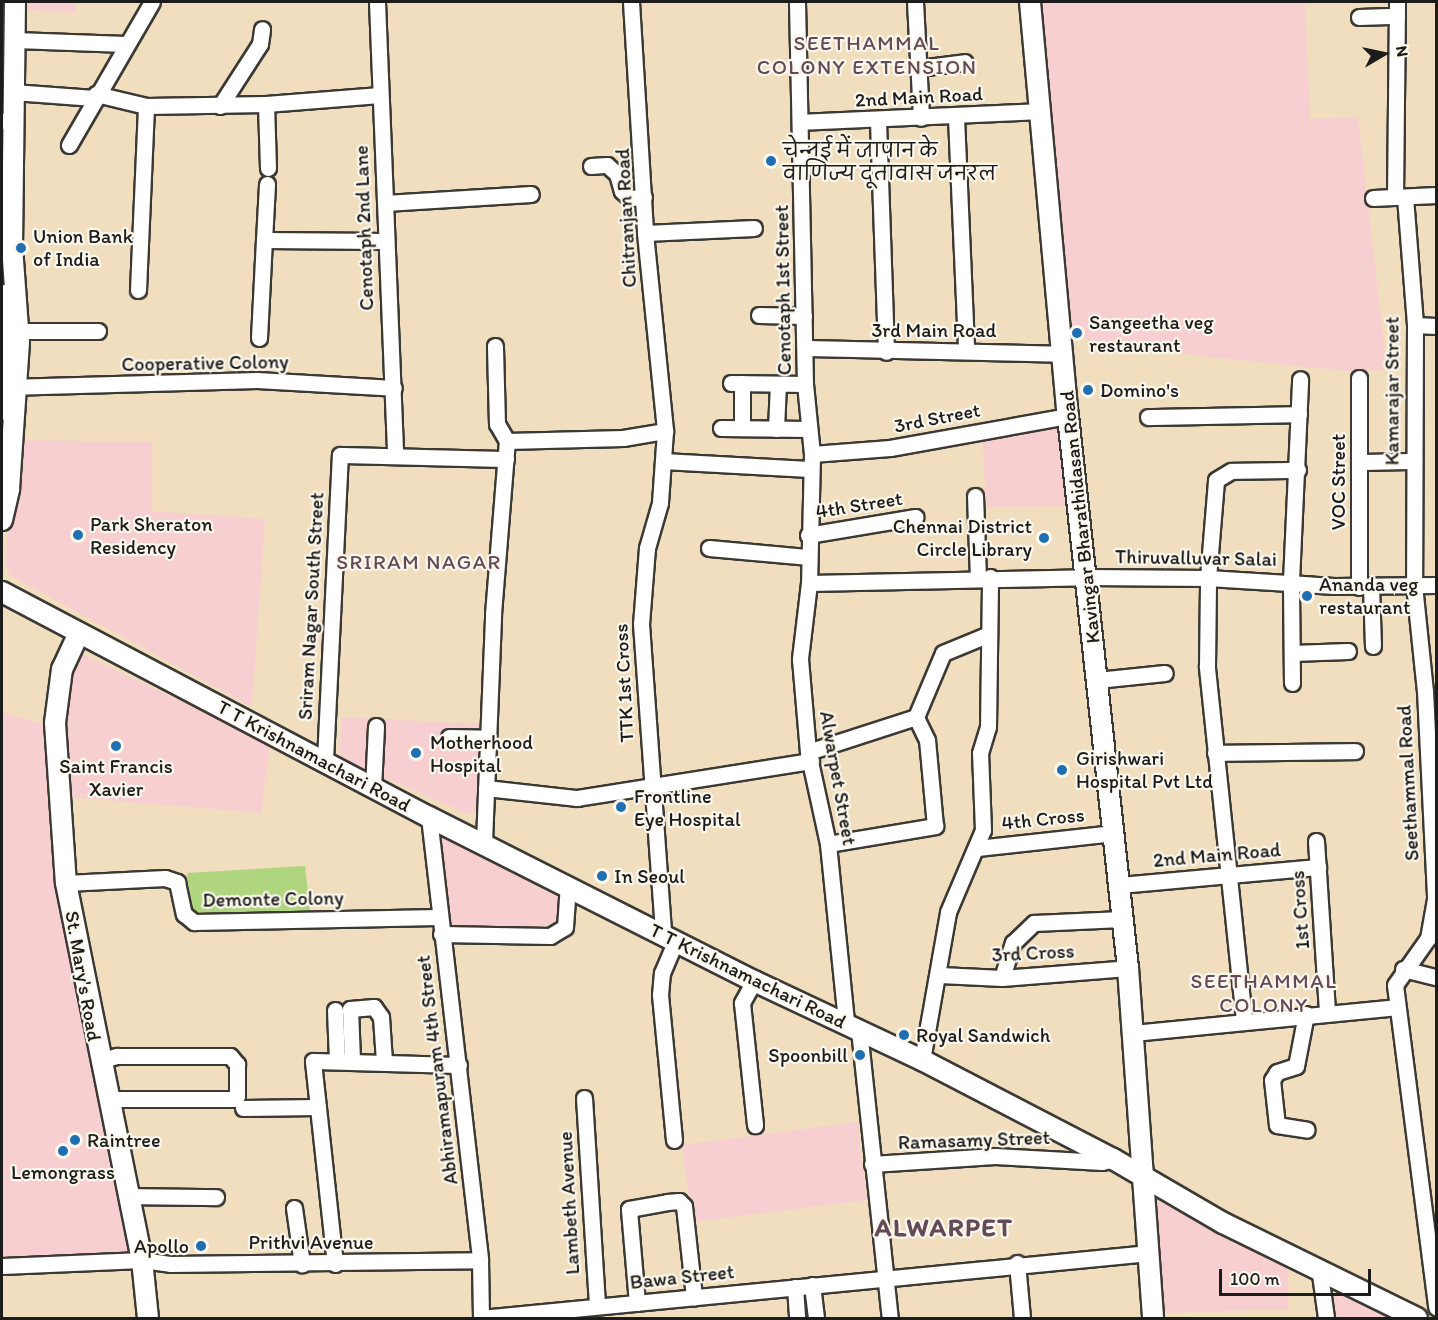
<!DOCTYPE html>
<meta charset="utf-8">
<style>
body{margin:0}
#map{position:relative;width:1438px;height:1320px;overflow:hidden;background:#f0debf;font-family:Itim,"Playpen Sans Deva",sans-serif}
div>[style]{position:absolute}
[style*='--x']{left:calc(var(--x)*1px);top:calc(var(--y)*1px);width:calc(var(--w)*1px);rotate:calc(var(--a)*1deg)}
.built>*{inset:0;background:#f7cfd1}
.green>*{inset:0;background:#afd57f}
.roads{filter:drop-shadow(2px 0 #3c3934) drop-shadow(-2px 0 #3c3934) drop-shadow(0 2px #3c3934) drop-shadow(0 -2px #3c3934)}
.minor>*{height:15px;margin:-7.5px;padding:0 7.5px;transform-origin:7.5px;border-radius:7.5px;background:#fff}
.major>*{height:20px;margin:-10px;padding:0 10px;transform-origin:10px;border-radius:10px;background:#fff}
.dots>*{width:16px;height:16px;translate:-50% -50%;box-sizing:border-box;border:3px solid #fbf7ec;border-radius:50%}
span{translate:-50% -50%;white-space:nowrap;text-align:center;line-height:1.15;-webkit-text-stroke:4.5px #fbf7ec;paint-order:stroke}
.street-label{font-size:20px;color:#1c1c1c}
.poi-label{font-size:20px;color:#1c1c1c}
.left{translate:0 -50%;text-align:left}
.right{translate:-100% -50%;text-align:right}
.neighbourhood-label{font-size:21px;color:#634a56;letter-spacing:1.5px}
.district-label{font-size:26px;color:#634a56;font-weight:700;letter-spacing:1.5px}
.frame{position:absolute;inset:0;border:3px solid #1c1c1c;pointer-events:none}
.north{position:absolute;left:1354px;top:24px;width:60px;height:60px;-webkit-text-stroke:4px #fbf7ec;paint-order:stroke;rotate:81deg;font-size:16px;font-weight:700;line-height:24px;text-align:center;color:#1c1c1c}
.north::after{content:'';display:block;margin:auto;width:21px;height:27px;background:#1c1c1c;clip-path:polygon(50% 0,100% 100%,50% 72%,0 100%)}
.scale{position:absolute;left:1219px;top:1269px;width:152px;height:27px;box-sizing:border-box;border:3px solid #1c1c1c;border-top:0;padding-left:8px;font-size:18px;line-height:21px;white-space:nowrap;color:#1c1c1c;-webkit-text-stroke:4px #fbf7ec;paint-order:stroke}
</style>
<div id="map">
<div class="built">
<i style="clip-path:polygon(20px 2px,75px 2px,75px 13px,20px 10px)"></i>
<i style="clip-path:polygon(1036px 2px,1305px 2px,1310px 119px,1358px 117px,1387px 370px,1347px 371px,1209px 357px,1065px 337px)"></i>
<i style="clip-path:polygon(1058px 427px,1067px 506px,987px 507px,982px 441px)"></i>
<i style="clip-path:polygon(18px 440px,152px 442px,152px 511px,265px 519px,252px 707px,11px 576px,5px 563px)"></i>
<i style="clip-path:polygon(80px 653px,270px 744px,261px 813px,67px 797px,67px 661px)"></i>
<i style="clip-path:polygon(2px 712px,43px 724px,65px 918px,128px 1251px,122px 1257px,2px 1264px)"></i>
<i style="clip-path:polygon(342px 717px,481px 724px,478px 810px,470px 815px,339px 758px)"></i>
<i style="clip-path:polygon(437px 827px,557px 895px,557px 918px,548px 926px,447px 929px)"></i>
<i style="clip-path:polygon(857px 1122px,867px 1200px,692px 1222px,682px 1145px)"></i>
<i style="clip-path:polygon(1156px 1200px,1287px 1265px,1289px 1309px,1164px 1313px)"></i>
<i style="clip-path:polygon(1336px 1292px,1389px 1318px,1333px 1318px,1330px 1297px)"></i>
</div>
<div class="green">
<i style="clip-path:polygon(305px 866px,310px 911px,191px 914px,187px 873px)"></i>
</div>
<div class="roads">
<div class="minor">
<i style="--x:377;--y:2;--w:452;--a:87.7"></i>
<i style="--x:631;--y:2;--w:231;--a:86.5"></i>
<i style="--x:645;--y:233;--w:199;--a:84.2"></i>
<i style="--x:665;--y:431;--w:72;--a:94"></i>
<i style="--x:660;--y:503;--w:47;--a:106.1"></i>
<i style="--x:647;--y:548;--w:76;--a:94.5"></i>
<i style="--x:641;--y:624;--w:311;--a:85.9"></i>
<i style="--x:797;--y:2;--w:382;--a:88.8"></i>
<i style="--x:805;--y:384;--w:70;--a:84.3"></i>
<i style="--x:812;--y:454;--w:129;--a:91.3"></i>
<i style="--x:809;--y:583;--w:77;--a:96.8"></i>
<i style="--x:800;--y:659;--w:93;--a:85.1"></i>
<i style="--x:808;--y:752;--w:94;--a:77.7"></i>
<i style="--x:828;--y:844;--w:179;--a:84.2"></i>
<i style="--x:915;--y:2;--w:116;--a:87"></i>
<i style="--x:1359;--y:17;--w:38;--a:-2"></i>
<i style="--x:15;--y:40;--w:111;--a:2.1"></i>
<i style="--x:919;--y:68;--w:46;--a:-7.4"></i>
<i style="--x:13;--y:92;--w:81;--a:4.2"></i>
<i style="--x:96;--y:94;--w:51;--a:13.5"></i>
<i style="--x:146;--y:106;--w:120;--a:-1"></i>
<i style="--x:266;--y:104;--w:114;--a:-4.5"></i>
<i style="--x:266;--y:104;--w:64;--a:88.2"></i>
<i style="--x:220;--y:106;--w:74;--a:-57.2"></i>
<i style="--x:260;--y:44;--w:15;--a:-82"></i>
<i style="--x:956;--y:117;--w:233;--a:87.5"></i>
<i style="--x:2;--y:121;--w:1;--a:0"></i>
<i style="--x:878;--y:121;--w:231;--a:88"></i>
<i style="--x:800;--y:122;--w:240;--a:-2.6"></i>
<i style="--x:69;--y:145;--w:165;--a:-59.9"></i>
<i style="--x:591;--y:166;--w:16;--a:-4"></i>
<i style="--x:607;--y:165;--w:13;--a:42"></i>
<i style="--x:617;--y:174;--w:18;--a:74"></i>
<i style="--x:622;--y:191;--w:11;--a:41"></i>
<i style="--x:630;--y:198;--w:14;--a:-4"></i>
<i style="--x:1395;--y:197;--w:195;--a:-89.4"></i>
<i style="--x:1405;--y:197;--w:128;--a:85.5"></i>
<i style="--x:1415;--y:325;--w:260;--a:90.2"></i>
<i style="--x:1414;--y:585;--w:107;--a:84.1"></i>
<i style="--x:1425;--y:691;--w:208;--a:87.2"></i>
<i style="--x:1435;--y:899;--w:40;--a:100"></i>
<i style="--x:1428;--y:938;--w:57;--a:125.1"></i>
<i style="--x:1395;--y:985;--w:325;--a:82.7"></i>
<i style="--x:1373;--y:198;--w:63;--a:-2.7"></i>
<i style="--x:385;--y:203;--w:146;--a:-3.5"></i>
<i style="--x:645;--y:233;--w:109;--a:-2.6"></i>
<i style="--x:264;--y:240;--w:56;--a:-86.9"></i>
<i style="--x:138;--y:290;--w:184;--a:-87.5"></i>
<i style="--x:759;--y:315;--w:45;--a:1.3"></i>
<i style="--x:1415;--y:325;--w:21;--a:3"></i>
<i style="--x:18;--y:331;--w:80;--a:0"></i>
<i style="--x:259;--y:338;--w:98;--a:-87.1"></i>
<i style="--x:264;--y:240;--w:121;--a:0.5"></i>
<i style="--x:805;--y:348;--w:259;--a:1.3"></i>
<i style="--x:731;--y:383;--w:74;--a:0.8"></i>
<i style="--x:742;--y:383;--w:45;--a:90"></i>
<i style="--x:7;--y:387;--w:250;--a:-1.6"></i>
<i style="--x:257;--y:380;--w:137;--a:3.3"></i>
<i style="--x:1148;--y:417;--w:151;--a:-1.1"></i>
<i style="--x:721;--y:428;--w:88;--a:0.7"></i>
<i style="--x:776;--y:429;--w:45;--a:-87.5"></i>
<i style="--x:507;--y:441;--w:116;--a:-1.5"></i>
<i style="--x:623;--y:438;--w:43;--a:-9.5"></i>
<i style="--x:812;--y:454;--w:78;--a:-4.4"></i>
<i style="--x:890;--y:448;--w:181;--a:-10.2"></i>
<i style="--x:663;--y:461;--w:146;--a:3.1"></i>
<i style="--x:1359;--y:462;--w:54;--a:-1.1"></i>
<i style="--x:975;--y:496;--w:81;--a:87.9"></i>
<i style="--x:808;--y:535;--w:109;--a:-9.5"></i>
<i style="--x:709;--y:548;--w:98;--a:5.2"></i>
<i style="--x:809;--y:583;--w:278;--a:-1.2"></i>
<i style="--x:1087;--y:577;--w:121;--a:0.5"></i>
<i style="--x:1208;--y:578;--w:126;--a:3.6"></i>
<i style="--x:1334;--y:586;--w:102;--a:-0.6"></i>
<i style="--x:1371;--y:586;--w:60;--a:88.1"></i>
<i style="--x:1359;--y:587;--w:209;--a:-90"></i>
<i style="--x:1292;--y:653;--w:56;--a:-2"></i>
<i style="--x:1097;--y:680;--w:68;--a:-5.9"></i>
<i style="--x:1292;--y:683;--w:102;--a:-90.6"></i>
<i style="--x:1291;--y:581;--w:202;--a:-87.4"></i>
<i style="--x:449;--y:737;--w:39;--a:1"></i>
<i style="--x:808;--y:752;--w:114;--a:-18"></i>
<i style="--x:916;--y:717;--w:69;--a:-67.1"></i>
<i style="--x:943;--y:653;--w:50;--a:-22.4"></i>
<i style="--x:1215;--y:753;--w:140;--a:-0.8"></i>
<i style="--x:325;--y:760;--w:305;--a:-87.2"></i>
<i style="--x:340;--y:455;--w:166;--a:1.4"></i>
<i style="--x:373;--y:788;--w:62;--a:-87.2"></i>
<i style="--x:486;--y:788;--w:92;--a:6.3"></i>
<i style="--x:577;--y:798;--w:237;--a:-9"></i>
<i style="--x:429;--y:817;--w:446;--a:83.4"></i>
<i style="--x:480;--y:1260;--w:58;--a:89"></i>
<i style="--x:1316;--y:841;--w:171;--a:86.3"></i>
<i style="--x:484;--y:842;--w:228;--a:-87.7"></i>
<i style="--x:493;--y:614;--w:174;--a:-85.4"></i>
<i style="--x:507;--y:441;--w:20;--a:-120"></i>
<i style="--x:497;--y:424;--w:78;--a:-91.5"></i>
<i style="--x:828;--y:844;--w:109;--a:-9.5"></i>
<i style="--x:935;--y:826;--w:86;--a:-95.3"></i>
<i style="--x:927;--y:740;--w:25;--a:-116"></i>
<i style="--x:978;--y:848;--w:136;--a:-6.3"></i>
<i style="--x:66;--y:883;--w:99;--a:-2.9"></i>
<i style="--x:165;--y:878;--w:13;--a:18"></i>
<i style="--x:177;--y:882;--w:33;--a:78"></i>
<i style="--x:184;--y:914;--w:13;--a:39"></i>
<i style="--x:194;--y:922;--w:244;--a:-1.2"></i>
<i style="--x:1119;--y:885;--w:200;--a:-5.2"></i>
<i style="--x:441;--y:934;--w:109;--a:1.1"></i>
<i style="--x:550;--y:936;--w:17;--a:-31"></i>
<i style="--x:565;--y:927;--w:39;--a:-86"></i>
<i style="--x:1403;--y:969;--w:34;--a:14"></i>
<i style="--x:940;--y:975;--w:62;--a:2.8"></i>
<i style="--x:1002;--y:978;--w:126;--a:-4.5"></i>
<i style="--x:1002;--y:978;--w:37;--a:-73"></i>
<i style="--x:1013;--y:943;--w:29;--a:-44"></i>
<i style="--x:1034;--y:923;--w:88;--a:-2.6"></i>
<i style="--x:754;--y:981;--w:25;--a:119"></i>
<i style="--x:742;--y:1003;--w:123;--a:83.9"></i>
<i style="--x:335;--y:1010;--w:50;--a:87.7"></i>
<i style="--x:1306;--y:1014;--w:53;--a:100.9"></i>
<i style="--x:1296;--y:1066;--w:20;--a:162"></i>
<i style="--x:1277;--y:1072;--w:9;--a:122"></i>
<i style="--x:1272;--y:1080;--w:45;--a:83.7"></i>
<i style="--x:1277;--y:1125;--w:30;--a:9"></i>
<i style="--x:1244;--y:1020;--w:356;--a:-96"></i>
<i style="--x:1207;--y:666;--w:88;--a:-89.3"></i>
<i style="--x:1208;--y:578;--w:98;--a:-85.3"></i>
<i style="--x:1216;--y:480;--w:17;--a:-31"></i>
<i style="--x:1231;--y:471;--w:67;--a:-0.9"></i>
<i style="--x:859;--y:1030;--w:290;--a:83.9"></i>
<i style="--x:1133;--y:1033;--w:264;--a:-5.6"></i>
<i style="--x:352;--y:1060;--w:51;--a:-92.2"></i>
<i style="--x:350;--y:1009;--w:24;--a:-5"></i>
<i style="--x:374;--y:1007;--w:12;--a:55"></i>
<i style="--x:381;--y:1017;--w:44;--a:86.1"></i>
<i style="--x:922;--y:1060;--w:150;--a:-80"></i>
<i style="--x:948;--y:912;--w:89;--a:-66.9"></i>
<i style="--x:983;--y:830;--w:77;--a:-92.2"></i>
<i style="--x:980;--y:753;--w:27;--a:-73"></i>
<i style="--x:988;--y:727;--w:150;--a:-89.2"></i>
<i style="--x:99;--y:1061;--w:19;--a:-16"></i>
<i style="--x:117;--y:1056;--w:113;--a:0"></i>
<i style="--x:230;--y:1056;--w:11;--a:49"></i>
<i style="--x:237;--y:1064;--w:32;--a:90"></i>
<i style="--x:237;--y:1096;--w:5;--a:143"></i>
<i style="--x:233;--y:1099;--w:125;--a:180"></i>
<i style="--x:584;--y:1098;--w:208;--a:86.4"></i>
<i style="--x:243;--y:1108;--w:75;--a:-0.8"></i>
<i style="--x:674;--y:1140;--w:146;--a:-95.5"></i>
<i style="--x:660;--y:995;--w:22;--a:-85"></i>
<i style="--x:662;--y:973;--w:36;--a:-67"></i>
<i style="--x:872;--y:1164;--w:123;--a:-3.7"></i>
<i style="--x:995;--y:1156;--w:107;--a:3.2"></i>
<i style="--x:1102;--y:1162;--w:11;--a:-15"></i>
<i style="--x:128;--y:1196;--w:88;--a:0.7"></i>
<i style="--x:294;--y:1208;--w:57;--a:81.9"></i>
<i style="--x:1017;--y:1263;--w:55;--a:84.8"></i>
<i style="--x:335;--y:1264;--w:204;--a:-96.2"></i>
<i style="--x:313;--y:1061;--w:146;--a:1.6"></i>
<i style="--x:2;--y:1266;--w:140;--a:-2.5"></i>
<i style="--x:142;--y:1260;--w:28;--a:8"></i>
<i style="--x:170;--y:1264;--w:310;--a:-0.7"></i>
<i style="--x:1320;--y:1274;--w:44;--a:82.2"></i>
<i style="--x:812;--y:1285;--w:33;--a:83"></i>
<i style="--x:795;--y:1287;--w:31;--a:86"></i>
<i style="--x:637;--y:1303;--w:94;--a:-94.9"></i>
<i style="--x:629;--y:1209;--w:39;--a:-10"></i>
<i style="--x:667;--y:1202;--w:12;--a:-5"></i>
<i style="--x:679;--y:1201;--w:7;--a:45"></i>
<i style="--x:684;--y:1206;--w:92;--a:83.7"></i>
<i style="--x:481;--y:1318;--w:671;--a:-5.56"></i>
</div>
<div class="major">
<i style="--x:1030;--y:2;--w:416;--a:84.8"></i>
<i style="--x:1068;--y:416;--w:555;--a:83.8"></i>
<i style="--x:1128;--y:968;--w:351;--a:85.9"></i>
<i style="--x:2;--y:410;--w:115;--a:-89"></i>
<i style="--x:2;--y:520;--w:32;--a:-77"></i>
<i style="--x:9;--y:489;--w:147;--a:-86.1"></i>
<i style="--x:19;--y:342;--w:95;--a:-94.2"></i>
<i style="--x:12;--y:247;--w:245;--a:-89.3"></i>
<i style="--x:2;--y:592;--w:483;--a:27.8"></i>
<i style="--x:429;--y:817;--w:364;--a:26.8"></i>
<i style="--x:754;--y:981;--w:186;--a:25.2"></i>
<i style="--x:922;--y:1060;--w:215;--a:27.4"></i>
<i style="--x:1113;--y:1159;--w:127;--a:30.2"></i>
<i style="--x:1223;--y:1223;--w:216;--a:26.1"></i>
<i style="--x:79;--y:633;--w:40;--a:115"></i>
<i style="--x:62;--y:669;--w:54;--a:97.4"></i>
<i style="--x:55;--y:723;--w:160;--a:86.1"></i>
<i style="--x:66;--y:883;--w:385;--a:78.6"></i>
<i style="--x:142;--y:1260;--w:58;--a:84.1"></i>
</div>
</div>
<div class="dots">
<i style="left:771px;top:161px;background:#1f6fb2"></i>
<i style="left:21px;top:248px;background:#1f6fb2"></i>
<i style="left:1077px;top:333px;background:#1f6fb2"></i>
<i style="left:1088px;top:390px;background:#1f6fb2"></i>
<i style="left:78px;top:535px;background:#1f6fb2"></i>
<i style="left:1044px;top:538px;background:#1f6fb2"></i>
<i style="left:1307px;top:596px;background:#1f6fb2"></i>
<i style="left:116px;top:746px;background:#1f6fb2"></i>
<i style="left:416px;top:753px;background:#1f6fb2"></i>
<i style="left:1062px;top:770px;background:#1f6fb2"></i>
<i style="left:621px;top:807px;background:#1f6fb2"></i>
<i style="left:602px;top:876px;background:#1f6fb2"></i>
<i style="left:904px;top:1035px;background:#1f6fb2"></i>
<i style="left:860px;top:1055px;background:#1f6fb2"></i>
<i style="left:75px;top:1140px;background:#1f6fb2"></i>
<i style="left:63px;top:1151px;background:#1f6fb2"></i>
<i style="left:201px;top:1246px;background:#1f6fb2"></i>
</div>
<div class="street-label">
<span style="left:919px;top:97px;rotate:-3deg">2nd Main Road</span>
<span style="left:626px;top:218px;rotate:-93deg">Chitranjan Road</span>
<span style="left:364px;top:228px;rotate:-92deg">Cenotaph 2nd Lane</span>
<span style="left:783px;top:290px;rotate:-91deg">Cenotaph 1st Street</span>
<span style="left:934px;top:330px">3rd Main Road</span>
<span style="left:205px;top:363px;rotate:-1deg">Cooperative Colony</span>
<span style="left:1392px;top:391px;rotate:-90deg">Kamarajar Street</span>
<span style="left:937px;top:418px;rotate:-11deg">3rd Street</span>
<span style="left:1338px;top:482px;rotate:-90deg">VOC Street</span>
<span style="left:859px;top:505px;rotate:-9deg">4th Street</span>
<span style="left:1080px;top:517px;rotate:-96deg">Kavingar Bharathidasan Road</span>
<span style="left:1196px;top:558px;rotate:1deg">Thiruvalluvar Salai</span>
<span style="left:311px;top:606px;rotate:-87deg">Sriram Nagar South Street</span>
<span style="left:624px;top:683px;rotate:-93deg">TTK 1st Cross</span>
<span style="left:314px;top:756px;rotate:28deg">T T Krishnamachari Road</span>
<span style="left:838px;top:778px;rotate:80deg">Alwarpet Street</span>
<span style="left:1408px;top:783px;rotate:-93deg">Seethammal Road</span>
<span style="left:1043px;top:819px;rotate:-6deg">4th Cross</span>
<span style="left:1217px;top:855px;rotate:-5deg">2nd Main Road</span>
<span style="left:273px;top:899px;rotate:-1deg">Demonte Colony</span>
<span style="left:1300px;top:910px;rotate:-94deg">1st Cross</span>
<span style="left:1033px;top:953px;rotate:-3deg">3rd Cross</span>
<span style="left:83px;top:976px;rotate:80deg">St. Mary's Road</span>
<span style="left:748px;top:976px;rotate:26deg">T T Krishnamachari Road</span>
<span style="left:437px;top:1070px;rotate:-97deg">Abhiramapuram 4th Street</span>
<span style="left:974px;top:1140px;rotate:-2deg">Ramasamy Street</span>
<span style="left:569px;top:1203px;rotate:-93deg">Lambeth Avenue</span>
<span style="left:311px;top:1242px">Prithvi Avenue</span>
<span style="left:682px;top:1277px;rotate:-6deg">Bawa Street</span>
</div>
<div class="poi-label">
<span class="left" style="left:783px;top:162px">चेन्नई में जापान के<br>वाणिज्य दूतावास जनरल</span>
<span class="left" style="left:33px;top:248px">Union Bank<br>of India</span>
<span class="left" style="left:1089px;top:334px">Sangeetha veg<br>restaurant</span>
<span class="left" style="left:1100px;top:390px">Domino's</span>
<span class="left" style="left:90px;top:536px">Park Sheraton<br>Residency</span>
<span class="right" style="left:1032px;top:538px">Chennai District<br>Circle Library</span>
<span class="left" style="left:1319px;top:596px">Ananda veg<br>restaurant</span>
<span class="left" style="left:430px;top:754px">Motherhood<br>Hospital</span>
<span class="left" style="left:1076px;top:770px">Girishwari<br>Hospital Pvt Ltd</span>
<span style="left:116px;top:778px">Saint Francis<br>Xavier</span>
<span class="left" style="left:634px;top:808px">Frontline<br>Eye Hospital</span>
<span class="left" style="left:614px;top:876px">In Seoul</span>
<span class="left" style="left:916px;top:1035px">Royal Sandwich</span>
<span class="right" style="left:848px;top:1055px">Spoonbill</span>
<span class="left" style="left:87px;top:1140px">Raintree</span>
<span style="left:63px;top:1172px">Lemongrass</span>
<span class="right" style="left:189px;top:1246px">Apollo</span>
</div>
<div class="neighbourhood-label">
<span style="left:867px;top:55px">SEETHAMMAL<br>COLONY EXTENSION</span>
<span style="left:419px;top:562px">SRIRAM NAGAR</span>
<span style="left:1264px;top:993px">SEETHAMMAL<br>COLONY</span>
</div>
<div class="district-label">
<span style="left:944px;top:1228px">ALWARPET</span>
</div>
<div class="frame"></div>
<div class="north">N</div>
<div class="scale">100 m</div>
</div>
